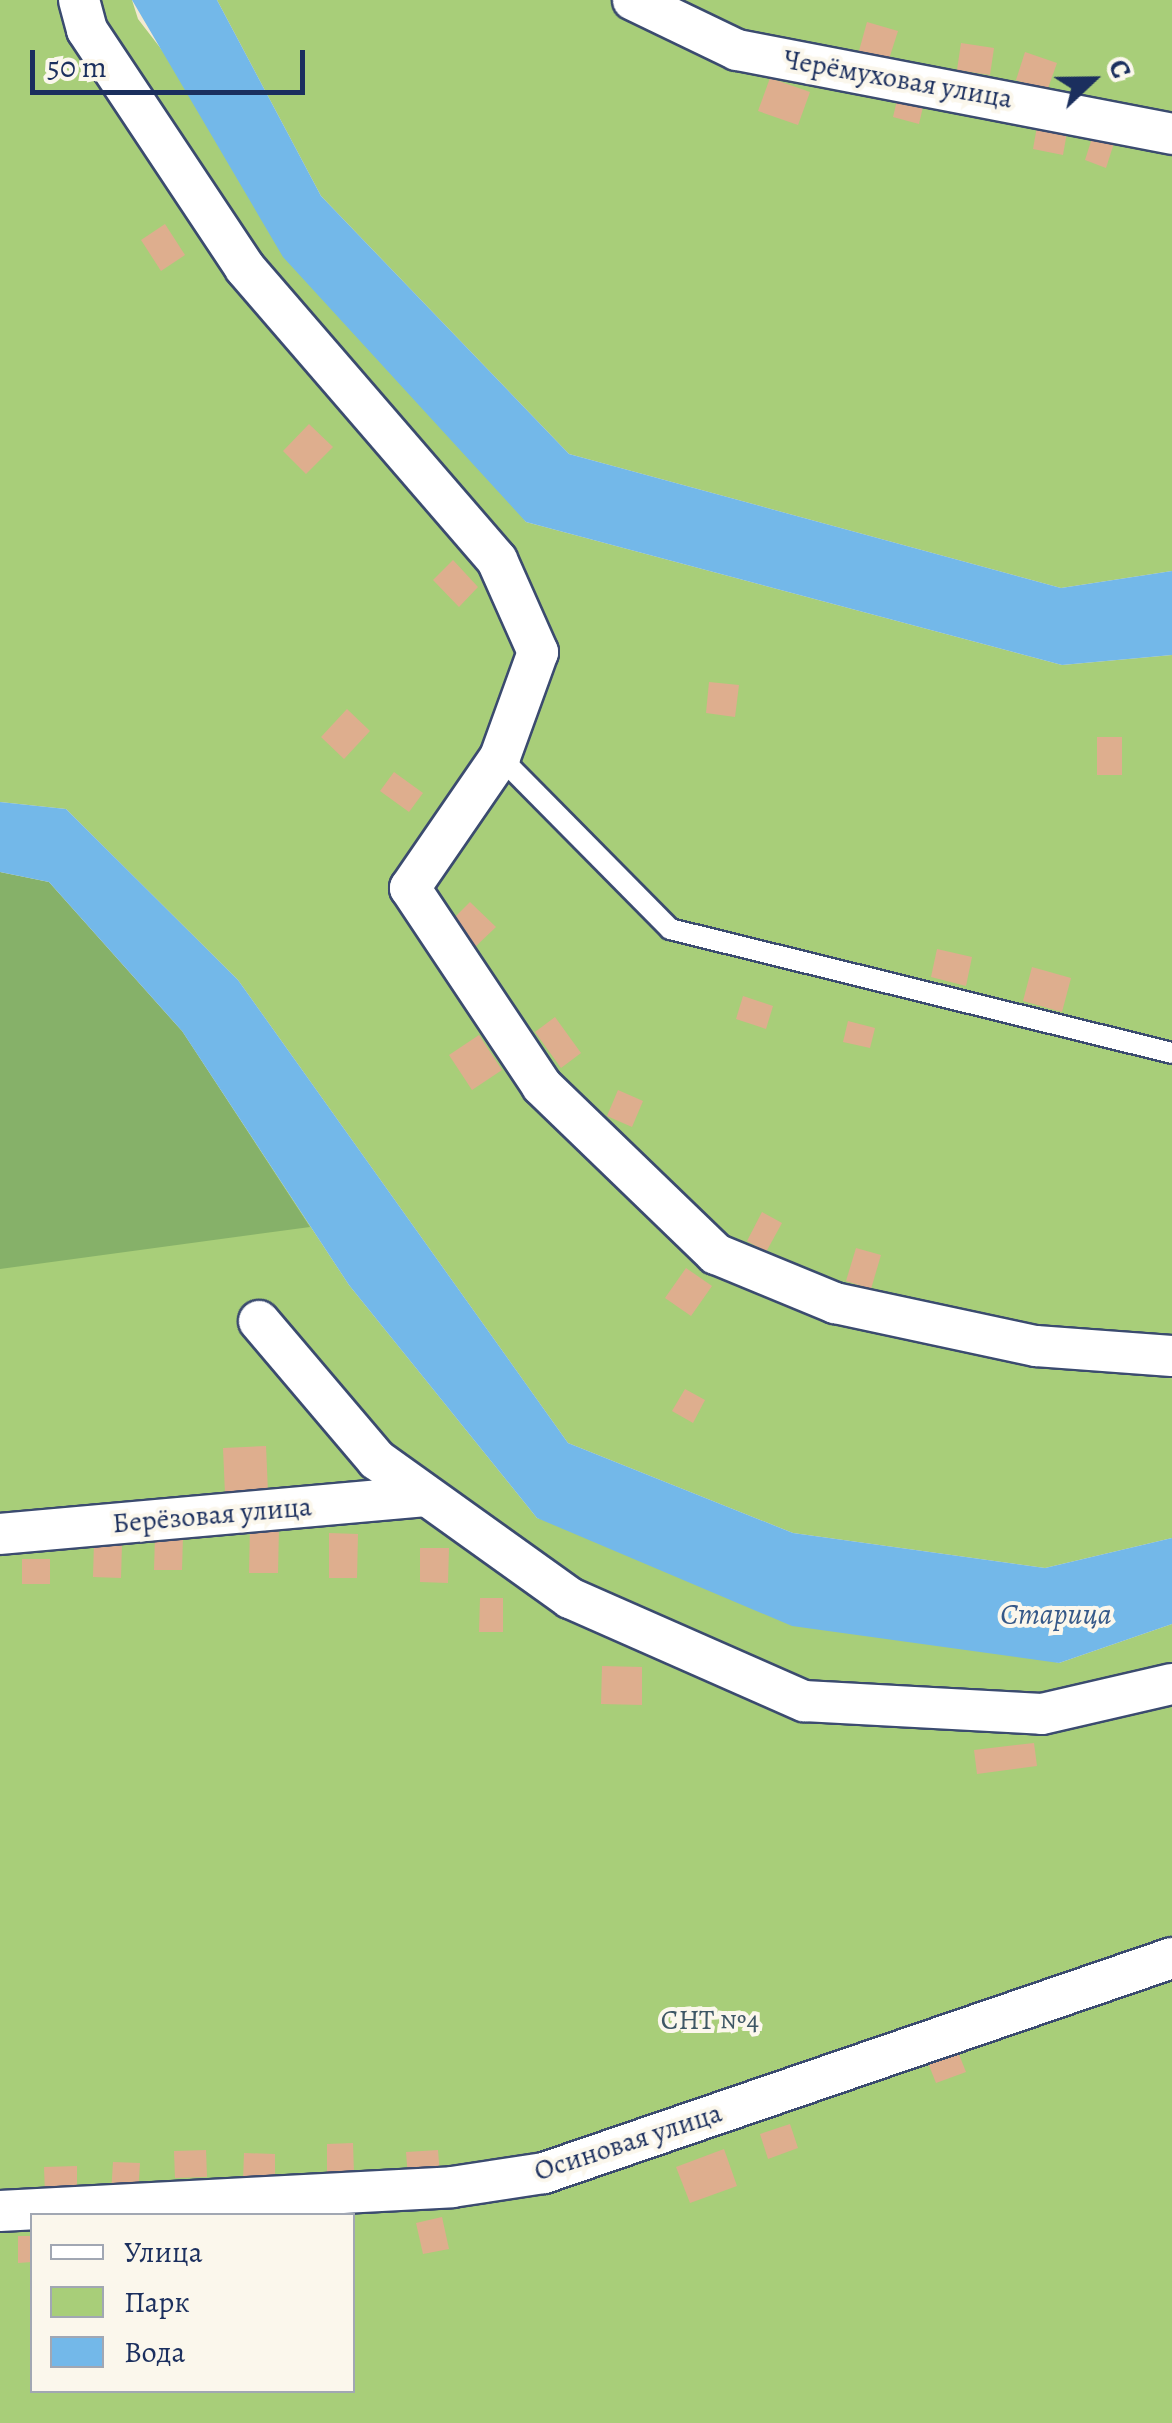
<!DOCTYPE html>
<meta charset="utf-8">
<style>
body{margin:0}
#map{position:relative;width:1172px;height:2423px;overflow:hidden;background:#f3e9d0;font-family:Alegreya,serif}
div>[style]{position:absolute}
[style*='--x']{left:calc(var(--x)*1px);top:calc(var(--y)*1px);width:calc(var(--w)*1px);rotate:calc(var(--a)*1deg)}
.green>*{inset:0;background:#a8ce79}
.forest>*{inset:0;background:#86b169}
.water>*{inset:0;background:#73b8e9}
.building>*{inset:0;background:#deae8e}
.roads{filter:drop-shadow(2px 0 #3b4b6f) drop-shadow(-2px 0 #3b4b6f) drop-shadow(0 2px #3b4b6f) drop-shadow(0 -2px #3b4b6f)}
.service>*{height:20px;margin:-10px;padding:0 10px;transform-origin:10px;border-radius:10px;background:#fff}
.minor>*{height:40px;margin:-20px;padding:0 20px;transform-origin:20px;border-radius:20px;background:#fff}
span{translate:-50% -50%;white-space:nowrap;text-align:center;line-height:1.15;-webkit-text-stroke:8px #fbf7ec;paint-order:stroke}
.street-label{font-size:28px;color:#1b2f5e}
.park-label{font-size:28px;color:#3e5765}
.water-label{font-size:30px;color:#355888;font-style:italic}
.legend{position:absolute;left:30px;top:2213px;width:325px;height:180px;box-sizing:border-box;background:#fbf7ec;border:2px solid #a1a7b3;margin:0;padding:12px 18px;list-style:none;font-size:30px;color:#1b2f5e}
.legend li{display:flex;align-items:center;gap:20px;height:50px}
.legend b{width:50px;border:2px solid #a1a7b3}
.north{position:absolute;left:1042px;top:30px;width:100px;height:100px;-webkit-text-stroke:8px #fbf7ec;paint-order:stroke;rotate:68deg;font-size:28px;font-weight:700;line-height:40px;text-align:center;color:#1b2f5e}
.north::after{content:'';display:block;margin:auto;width:35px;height:45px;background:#1b2f5e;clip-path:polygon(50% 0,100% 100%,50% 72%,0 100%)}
.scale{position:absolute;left:30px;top:50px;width:275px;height:45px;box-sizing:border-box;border:5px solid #1b2f5e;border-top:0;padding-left:12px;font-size:30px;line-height:35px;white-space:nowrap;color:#1b2f5e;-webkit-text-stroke:8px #fbf7ec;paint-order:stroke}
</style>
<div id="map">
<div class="green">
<i style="clip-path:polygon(0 0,132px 0,138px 19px,526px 522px,1062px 665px,1172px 655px,1172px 1538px,1045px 1568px,793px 1533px,568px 1443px,238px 980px,66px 809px,0 802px)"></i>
<i style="clip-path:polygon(217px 0,1172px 0,1172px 571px,1061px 588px,569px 454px,321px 196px)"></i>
<i style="clip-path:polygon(evenodd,0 872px,182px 1031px,349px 1285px,537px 1518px,1059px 1663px,1172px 1624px,1172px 2423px,0 2423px,0 872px,32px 2216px,352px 2216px,352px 2390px,32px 2390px,32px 2216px)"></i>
</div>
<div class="forest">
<i style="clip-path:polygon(0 872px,49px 882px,182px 1031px,310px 1227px,0 1269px)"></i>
</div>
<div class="water">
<i style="clip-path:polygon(132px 0,217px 0,321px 196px,569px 454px,1061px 588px,1172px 571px,1172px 655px,1062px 665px,526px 522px,283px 257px)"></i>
<i style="clip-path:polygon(0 802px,66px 809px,238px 980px,568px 1443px,793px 1533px,1045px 1568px,1172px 1538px,1172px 1624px,1059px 1663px,792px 1626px,537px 1518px,349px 1285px,182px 1031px,49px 882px,0 872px)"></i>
</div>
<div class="building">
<i style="clip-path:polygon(867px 22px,898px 31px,889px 59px,859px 51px)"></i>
<i style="clip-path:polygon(961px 43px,994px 48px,990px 75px,957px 70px)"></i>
<i style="clip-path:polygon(1025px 52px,1057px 63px,1047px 91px,1016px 80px)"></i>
<i style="clip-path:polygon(770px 78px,810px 92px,798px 125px,758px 111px)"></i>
<i style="clip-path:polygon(899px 92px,925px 98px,919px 124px,893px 117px)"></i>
<i style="clip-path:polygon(1039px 115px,1069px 121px,1063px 155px,1033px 149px)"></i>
<i style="clip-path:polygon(1094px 132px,1115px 140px,1106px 168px,1085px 160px)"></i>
<i style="clip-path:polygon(165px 224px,185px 255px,161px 271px,141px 240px)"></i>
<i style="clip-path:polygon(309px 424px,333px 447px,306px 474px,283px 451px)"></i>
<i style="clip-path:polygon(453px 560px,478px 587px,459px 607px,433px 580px)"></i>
<i style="clip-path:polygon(709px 682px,739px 685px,735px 717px,706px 713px)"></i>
<i style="clip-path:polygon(347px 709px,370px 731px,344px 759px,321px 737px)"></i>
<i style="clip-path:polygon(1097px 737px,1122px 737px,1122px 775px,1097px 775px)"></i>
<i style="clip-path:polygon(394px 772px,423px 793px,409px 812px,380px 791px)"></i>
<i style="clip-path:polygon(470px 902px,496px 927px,473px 949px,448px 924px)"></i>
<i style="clip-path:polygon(937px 949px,972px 957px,966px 986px,931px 977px)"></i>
<i style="clip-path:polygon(1032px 967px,1071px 978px,1062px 1012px,1023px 1001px)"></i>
<i style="clip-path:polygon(743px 996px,773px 1006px,766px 1029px,736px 1019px)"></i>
<i style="clip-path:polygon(555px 1017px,581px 1053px,561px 1068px,535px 1032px)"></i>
<i style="clip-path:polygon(848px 1021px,875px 1028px,870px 1048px,843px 1042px)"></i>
<i style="clip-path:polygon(479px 1035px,502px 1070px,472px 1090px,449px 1055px)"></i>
<i style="clip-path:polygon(618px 1090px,643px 1101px,632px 1127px,607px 1116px)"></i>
<i style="clip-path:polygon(762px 1212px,782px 1223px,766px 1252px,747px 1241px)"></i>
<i style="clip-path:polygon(856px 1248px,881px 1255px,871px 1289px,846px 1281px)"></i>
<i style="clip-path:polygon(686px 1268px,712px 1286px,691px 1316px,665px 1298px)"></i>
<i style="clip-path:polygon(685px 1389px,705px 1400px,693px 1423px,672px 1411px)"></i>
<i style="clip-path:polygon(266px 1446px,268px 1492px,225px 1494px,223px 1448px)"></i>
<i style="clip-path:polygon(250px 1526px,279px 1527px,278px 1573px,249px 1573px)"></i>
<i style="clip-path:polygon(329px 1533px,358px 1534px,357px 1578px,329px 1578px)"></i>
<i style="clip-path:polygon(155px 1536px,183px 1536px,182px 1570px,154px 1570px)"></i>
<i style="clip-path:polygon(94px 1543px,122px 1544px,121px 1578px,93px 1577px)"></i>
<i style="clip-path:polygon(420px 1548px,449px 1548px,448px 1583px,420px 1582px)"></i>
<i style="clip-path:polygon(22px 1559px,50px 1559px,50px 1584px,22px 1584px)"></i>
<i style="clip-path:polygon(480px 1598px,503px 1598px,503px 1632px,479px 1632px)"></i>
<i style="clip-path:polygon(602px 1666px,642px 1667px,642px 1705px,601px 1704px)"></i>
<i style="clip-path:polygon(1034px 1743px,1037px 1766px,977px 1774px,974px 1750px)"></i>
<i style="clip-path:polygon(956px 2047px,966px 2072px,936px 2083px,926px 2058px)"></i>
<i style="clip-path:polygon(790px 2124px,798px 2148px,768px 2159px,760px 2134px)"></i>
<i style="clip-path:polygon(353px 2143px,354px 2175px,327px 2176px,327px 2144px)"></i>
<i style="clip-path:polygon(724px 2149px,737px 2186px,690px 2203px,676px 2167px)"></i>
<i style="clip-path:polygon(206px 2150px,207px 2177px,175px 2178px,174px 2151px)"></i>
<i style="clip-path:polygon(438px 2150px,440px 2176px,408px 2178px,406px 2152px)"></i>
<i style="clip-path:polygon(244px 2153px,275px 2154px,275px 2181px,243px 2180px)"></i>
<i style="clip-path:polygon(113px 2162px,140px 2163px,138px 2195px,111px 2194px)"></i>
<i style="clip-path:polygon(77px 2166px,77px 2193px,45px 2194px,44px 2167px)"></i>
<i style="clip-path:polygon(442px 2217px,449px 2249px,423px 2254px,416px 2223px)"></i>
<i style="clip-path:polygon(18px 2236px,32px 2236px,32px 2262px,18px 2263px)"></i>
</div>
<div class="roads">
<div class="service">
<i style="--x:500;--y:757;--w:242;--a:45.3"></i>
<i style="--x:670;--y:929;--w:517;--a:13.87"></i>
</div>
<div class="minor">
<i style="--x:79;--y:0;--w:31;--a:75"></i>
<i style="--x:87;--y:30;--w:286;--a:56.4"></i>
<i style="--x:245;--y:268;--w:386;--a:49.2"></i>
<i style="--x:497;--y:560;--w:101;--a:66"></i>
<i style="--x:538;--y:652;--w:112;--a:109.9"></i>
<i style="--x:500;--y:757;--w:159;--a:124.5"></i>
<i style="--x:410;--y:888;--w:238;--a:56.3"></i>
<i style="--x:542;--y:1086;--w:242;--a:44"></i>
<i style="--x:716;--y:1254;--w:129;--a:22.4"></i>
<i style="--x:835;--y:1303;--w:206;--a:12.1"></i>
<i style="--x:1036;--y:1346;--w:136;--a:4.2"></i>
<i style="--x:633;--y:0;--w:115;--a:25.7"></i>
<i style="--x:737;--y:50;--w:443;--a:10.9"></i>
<i style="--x:259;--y:1321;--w:182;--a:49.7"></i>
<i style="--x:377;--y:1460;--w:237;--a:35.6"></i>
<i style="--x:570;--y:1598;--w:256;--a:23.8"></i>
<i style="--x:804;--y:1701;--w:238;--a:3.1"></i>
<i style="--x:1042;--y:1714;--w:133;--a:-13"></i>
<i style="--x:0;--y:1534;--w:427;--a:-5.1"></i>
<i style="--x:0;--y:2211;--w:453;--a:-3"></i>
<i style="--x:452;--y:2187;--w:93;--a:-8.7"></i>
<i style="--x:544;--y:2173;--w:664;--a:-18.9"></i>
</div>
</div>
<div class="street-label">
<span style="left:898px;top:79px;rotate:10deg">Черёмуховая улица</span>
<span style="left:212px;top:1515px;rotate:-5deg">Берёзовая улица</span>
<span style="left:628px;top:2142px;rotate:-18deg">Осиновая улица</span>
</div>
<div class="park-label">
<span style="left:710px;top:2020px">СНТ №4</span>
</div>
<div class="water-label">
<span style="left:1056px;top:1614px">Старица</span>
</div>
<ul class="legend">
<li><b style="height:12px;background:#fff"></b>Улица</li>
<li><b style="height:28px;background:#a8ce79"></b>Парк</li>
<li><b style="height:28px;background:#73b8e9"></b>Вода</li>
</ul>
<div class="north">С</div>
<div class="scale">50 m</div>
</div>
